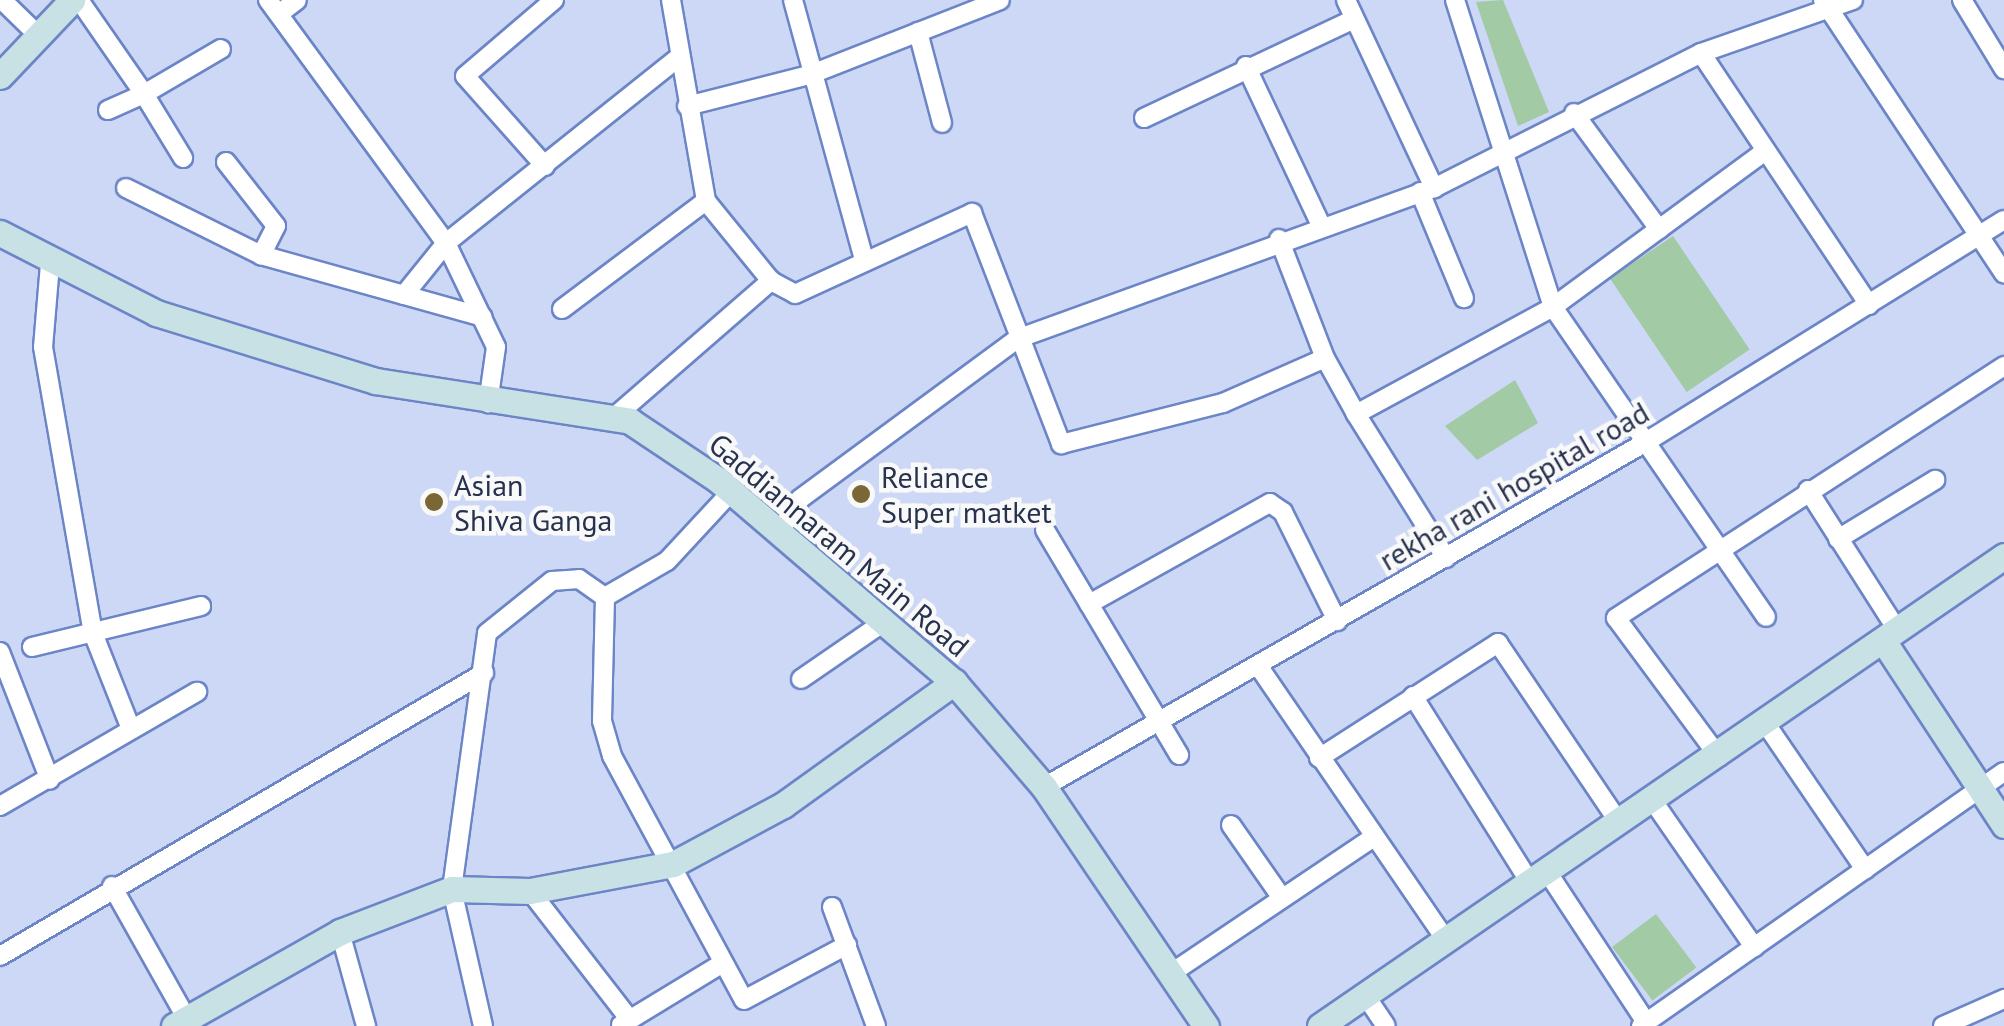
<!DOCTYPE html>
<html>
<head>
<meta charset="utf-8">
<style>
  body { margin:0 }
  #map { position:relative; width:2004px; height:1026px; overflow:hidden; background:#ccd8f5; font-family:"PT Sans",sans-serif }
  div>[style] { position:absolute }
  .green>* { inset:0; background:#a1caa5; transform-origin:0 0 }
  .roads { filter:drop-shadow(2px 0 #6c85c7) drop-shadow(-2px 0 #6c85c7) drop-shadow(0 2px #6c85c7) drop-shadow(0 -2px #6c85c7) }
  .street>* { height:18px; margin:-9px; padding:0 9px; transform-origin:9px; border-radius:9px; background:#fff }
  .secondary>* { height:25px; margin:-12.5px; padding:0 12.5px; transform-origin:12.5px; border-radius:12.5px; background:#c7e1e5 }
  .dots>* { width:28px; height:28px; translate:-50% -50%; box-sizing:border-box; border:5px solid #f9f9f9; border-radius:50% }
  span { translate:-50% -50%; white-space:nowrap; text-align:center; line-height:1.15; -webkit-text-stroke:9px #f9f9f9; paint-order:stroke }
  .poi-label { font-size:30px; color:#27324e }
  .left { translate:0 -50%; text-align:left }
  .street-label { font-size:30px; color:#27324e }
</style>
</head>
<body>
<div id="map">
  <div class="green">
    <div style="clip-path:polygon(1503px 0,1549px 112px,1518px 126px,1476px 2px)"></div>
    <div style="left:1673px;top:236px;width:137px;height:76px;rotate:56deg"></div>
    <div style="clip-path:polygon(1515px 380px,1538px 423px,1477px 460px,1445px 426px)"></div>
    <div style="left:1656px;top:914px;width:67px;height:55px;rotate:53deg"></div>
  </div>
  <div class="roads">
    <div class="street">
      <div style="left:2px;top:0;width:52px;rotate:44.2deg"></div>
      <div style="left:79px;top:0;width:114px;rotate:55.3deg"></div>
      <div style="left:144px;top:94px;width:89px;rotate:-30.3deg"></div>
      <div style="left:268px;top:0;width:301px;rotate:53.8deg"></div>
      <div style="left:446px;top:243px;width:115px;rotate:64.3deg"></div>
      <div style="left:496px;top:347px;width:57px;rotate:98.1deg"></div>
      <div style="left:671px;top:0;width:204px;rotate:80.1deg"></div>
      <div style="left:793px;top:0;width:270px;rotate:74.7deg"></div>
      <div style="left:1346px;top:0;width:208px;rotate:64.9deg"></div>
      <div style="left:1455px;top:0;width:322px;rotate:72.3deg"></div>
      <div style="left:1553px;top:307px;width:376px;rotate:55.5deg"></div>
      <div style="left:1823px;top:0;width:328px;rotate:56.5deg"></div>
      <div style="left:1962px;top:0;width:81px;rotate:58.7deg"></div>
      <div style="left:280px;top:13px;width:21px;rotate:-37deg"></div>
      <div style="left:918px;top:32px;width:94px;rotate:75.2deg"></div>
      <div style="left:1701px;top:53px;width:303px;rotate:56.3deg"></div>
      <div style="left:1246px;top:66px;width:174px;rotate:64.8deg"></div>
      <div style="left:687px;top:106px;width:126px;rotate:-14.3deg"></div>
      <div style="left:809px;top:75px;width:205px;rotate:-21.4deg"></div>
      <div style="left:108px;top:110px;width:39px;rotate:-24deg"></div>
      <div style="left:144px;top:94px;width:75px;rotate:58.6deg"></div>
      <div style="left:1574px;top:113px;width:144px;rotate:53.8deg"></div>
      <div style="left:1144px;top:118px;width:232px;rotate:-25.2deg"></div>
      <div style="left:226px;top:162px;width:81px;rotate:52deg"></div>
      <div style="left:276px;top:226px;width:33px;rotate:117deg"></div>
      <div style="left:545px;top:166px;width:120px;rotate:-131.6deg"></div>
      <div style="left:465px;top:76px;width:117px;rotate:-40.5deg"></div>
      <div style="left:126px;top:188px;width:151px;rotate:26.4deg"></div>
      <div style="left:261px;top:255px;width:230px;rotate:15.6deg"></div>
      <div style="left:1420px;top:192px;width:115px;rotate:67.5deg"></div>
      <div style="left:1279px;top:239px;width:128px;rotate:68.9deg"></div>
      <div style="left:50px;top:264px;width:83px;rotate:94.8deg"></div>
      <div style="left:43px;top:347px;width:290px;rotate:80.1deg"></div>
      <div style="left:93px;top:633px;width:103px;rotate:68.4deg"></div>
      <div style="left:404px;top:295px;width:67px;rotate:-51.1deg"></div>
      <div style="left:446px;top:243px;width:297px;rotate:-38.6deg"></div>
      <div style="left:562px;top:309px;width:180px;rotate:-36.9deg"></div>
      <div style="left:706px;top:201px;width:103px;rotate:50.9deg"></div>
      <div style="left:771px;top:281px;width:27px;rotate:28deg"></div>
      <div style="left:795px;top:294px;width:195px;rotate:-24.6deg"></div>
      <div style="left:972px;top:213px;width:248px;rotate:68.9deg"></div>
      <div style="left:1061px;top:444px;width:167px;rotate:-14.2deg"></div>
      <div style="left:1223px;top:403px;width:111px;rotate:-23.8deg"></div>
      <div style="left:1325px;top:358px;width:64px;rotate:61deg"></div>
      <div style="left:612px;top:419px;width:211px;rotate:-41deg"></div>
      <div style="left:1808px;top:490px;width:169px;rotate:57.5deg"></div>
      <div style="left:731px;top:492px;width:94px;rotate:132.8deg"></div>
      <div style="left:667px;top:561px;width:72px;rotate:149.9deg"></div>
      <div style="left:605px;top:597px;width:124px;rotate:91.4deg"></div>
      <div style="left:602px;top:721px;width:36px;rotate:74deg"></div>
      <div style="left:612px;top:756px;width:277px;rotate:61.6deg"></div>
      <div style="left:744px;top:1000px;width:117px;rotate:-28.1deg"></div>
      <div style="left:1045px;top:530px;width:262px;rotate:59.2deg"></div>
      <div style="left:779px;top:533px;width:40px;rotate:-58deg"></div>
      <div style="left:800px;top:499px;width:270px;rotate:-36.4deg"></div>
      <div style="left:1017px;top:339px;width:443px;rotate:-19.9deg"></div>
      <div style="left:1434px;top:188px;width:299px;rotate:-26.8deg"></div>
      <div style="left:1701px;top:53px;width:161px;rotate:-19.2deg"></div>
      <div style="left:1838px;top:539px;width:114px;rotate:-31.3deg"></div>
      <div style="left:1446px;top:558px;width:170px;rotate:-122deg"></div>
      <div style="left:1356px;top:414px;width:224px;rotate:-28.5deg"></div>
      <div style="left:1553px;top:307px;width:262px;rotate:-36.3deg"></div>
      <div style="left:1089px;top:604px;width:207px;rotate:-29.2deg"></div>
      <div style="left:1270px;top:503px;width:16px;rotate:35deg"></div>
      <div style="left:1283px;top:512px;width:122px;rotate:63.6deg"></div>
      <div style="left:32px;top:647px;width:174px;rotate:-13.6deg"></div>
      <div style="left:0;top:652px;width:137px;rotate:68.7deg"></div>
      <div style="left:1259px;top:667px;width:330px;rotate:55.6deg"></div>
      <div style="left:801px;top:679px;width:101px;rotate:-34.5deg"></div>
      <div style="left:1413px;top:696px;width:222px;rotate:57.9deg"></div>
      <div style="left:1766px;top:724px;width:176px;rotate:55.7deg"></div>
      <div style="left:1719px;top:757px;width:173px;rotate:-126.5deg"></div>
      <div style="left:1616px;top:618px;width:463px;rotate:-33deg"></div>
      <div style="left:1319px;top:758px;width:213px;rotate:-32.7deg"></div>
      <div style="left:1498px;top:643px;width:218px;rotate:56deg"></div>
      <div style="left:1044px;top:787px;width:688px;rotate:-29.81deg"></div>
      <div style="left:1641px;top:445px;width:427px;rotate:-31.8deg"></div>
      <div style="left:1653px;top:801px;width:178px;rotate:55.3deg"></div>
      <div style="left:0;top:806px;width:228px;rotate:-30.1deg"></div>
      <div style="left:1231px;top:825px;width:89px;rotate:55.1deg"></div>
      <div style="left:1548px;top:873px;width:178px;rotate:56.7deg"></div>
      <div style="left:112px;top:886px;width:161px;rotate:60.6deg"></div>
      <div style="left:530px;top:891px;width:163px;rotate:52.2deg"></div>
      <div style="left:832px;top:907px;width:127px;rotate:69.7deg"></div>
      <div style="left:340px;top:932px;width:98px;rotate:74.5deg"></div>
      <div style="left:0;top:956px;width:561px;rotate:-30.32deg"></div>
      <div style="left:1173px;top:972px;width:242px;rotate:-33.9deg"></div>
      <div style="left:1365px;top:995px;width:37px;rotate:56deg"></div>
      <div style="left:621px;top:1025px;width:119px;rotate:-31.3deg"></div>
      <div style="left:483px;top:1026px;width:140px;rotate:-102.8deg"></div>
      <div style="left:452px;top:889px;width:258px;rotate:-82.2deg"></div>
      <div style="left:487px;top:633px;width:83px;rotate:-38.7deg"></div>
      <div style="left:552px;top:581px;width:27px;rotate:-4deg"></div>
      <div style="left:579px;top:579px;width:32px;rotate:35deg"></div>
      <div style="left:1641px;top:1026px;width:443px;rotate:-35deg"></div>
      <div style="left:1943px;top:1026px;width:67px;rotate:-23.9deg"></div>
    </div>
    <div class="secondary">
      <div style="left:0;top:76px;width:105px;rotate:-46.5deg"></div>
      <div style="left:0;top:233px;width:175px;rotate:27.1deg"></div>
      <div style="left:156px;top:313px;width:230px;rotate:17.2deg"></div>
      <div style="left:376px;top:381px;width:257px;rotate:8.9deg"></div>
      <div style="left:630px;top:421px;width:106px;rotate:33.8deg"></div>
      <div style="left:718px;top:480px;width:311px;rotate:40.6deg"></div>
      <div style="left:954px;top:682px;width:138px;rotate:49.4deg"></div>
      <div style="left:1044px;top:787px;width:289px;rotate:55.9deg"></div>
      <div style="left:1884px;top:642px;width:219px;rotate:56.7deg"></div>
      <div style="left:174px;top:1026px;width:191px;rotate:-29.5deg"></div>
      <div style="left:340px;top:932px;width:120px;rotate:-21deg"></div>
      <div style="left:452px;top:889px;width:78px;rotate:1.5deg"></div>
      <div style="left:530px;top:891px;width:146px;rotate:-10.7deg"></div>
      <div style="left:673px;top:864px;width:125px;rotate:-28.2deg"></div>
      <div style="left:783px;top:805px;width:211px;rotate:-35.7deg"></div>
      <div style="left:1320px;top:1026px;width:830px;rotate:-34.49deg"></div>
    </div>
  </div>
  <div class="dots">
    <div style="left:861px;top:494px;background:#7a6735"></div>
    <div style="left:434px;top:502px;background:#7a6735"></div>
  </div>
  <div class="poi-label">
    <span class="left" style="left:881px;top:494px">Reliance<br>Super matket</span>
    <span class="left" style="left:454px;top:502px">Asian<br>Shiva Ganga</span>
  </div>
  <div class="street-label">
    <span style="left:1514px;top:486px;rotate:-30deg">rekha rani hospital road</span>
    <span style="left:839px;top:545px;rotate:40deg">Gaddiannaram Main Road</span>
  </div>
</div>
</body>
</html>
